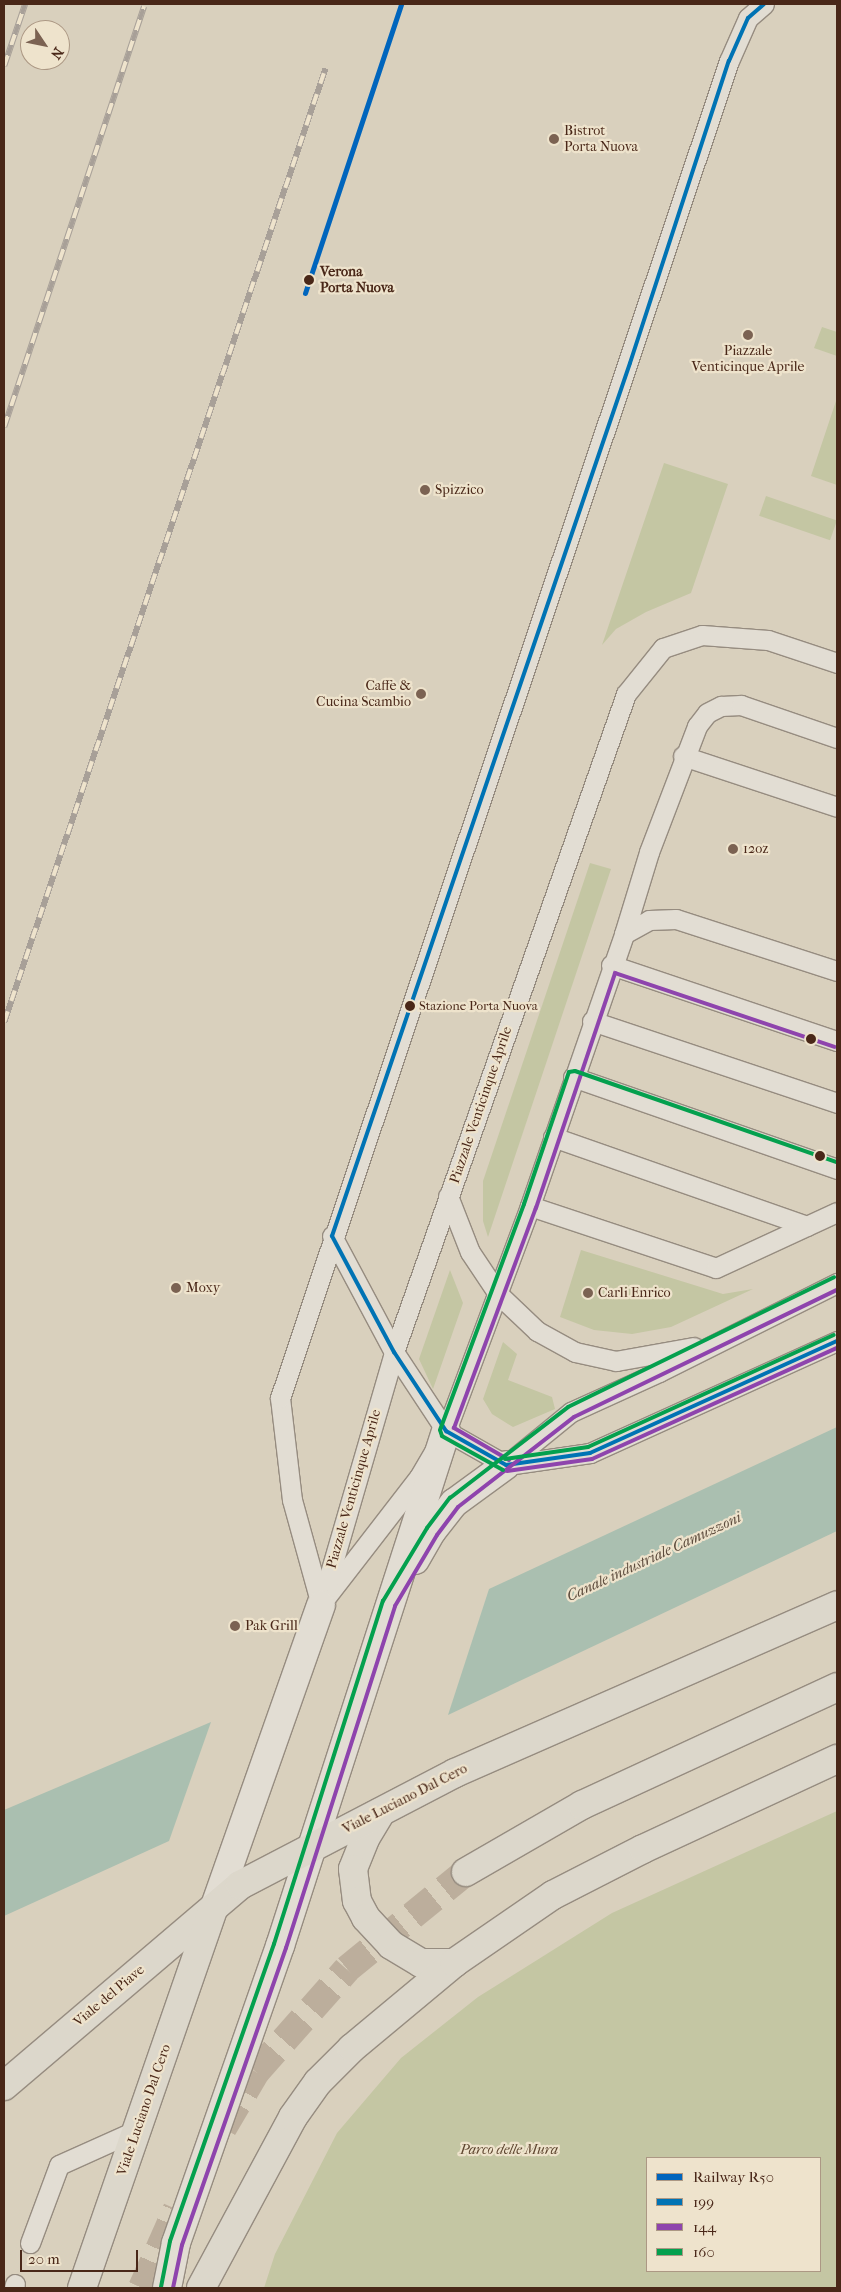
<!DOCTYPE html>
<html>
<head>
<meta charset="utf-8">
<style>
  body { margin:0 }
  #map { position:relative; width:841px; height:2292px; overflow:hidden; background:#d9d0bd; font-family:"IM FELL French Canon",serif }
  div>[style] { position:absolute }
  .green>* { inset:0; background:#c4c6a3; transform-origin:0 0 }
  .water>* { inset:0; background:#aabfb0 }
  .primary-tunnel>* { height:28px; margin-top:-14px; transform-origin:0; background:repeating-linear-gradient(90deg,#bcae9c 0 28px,transparent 0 42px) }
  .roads { filter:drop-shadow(1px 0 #968c80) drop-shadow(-1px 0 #968c80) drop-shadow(0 1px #968c80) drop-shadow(0 -1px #968c80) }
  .service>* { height:19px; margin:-9.5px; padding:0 9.5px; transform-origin:9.5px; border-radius:9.5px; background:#e2ddd3 }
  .minor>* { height:28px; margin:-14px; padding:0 14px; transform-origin:14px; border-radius:14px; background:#e2ddd3 }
  .primary>* { height:28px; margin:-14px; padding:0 14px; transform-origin:14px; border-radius:14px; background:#dcd7cb }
  .rail>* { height:5.5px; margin-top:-2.75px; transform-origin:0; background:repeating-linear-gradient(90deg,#eee3cc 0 11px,#a8a098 0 22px); box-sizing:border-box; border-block:1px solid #a8a098 }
  .bus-1>* { height:4px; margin:-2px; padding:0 2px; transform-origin:2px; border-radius:2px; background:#0073b4 }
  .bus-2>* { height:4px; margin:-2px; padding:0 2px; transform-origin:2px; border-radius:2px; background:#8e44ad }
  .bus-3>* { height:4px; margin:-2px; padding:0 2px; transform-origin:2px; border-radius:2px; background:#04a04e }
  .rail-1>* { height:5px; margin:-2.5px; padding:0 2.5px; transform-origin:2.5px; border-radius:2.5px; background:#0065bd }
  .dots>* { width:14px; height:14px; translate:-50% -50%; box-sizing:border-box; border:2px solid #eee3cc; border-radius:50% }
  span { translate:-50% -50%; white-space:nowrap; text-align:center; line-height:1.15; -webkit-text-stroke:4.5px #eee3cc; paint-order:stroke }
  .bus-label { font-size:13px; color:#492718 }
  .left { translate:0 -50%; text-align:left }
  .poi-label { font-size:14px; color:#492718 }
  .right { translate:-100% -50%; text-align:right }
  .stop-label { font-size:14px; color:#492718; font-weight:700 }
  .street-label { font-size:14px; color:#492718 }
  .park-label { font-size:14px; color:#5e452f; font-style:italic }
  .water-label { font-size:15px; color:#5c4b3c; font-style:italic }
  .frame { position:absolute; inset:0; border:5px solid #492718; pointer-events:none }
  .legend { position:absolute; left:646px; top:2157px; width:175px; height:115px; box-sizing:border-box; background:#eee3cc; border:1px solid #ac9884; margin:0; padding:6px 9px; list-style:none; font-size:15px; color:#492718 }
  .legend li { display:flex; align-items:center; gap:10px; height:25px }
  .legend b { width:25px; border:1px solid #ac9884 }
  .north { position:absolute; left:20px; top:20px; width:50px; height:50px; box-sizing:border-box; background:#eee3cc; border:1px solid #ac9884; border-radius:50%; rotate:124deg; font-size:14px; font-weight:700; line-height:20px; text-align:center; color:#492718 }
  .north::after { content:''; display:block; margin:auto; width:18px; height:22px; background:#7b6252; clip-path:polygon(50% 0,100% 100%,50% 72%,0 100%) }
  .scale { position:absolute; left:20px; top:2250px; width:118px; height:22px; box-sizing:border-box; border:2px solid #492718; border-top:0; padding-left:6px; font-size:15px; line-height:18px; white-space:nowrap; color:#492718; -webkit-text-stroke:4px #eee3cc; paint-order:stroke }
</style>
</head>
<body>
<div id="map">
  <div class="green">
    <div style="clip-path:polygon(822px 327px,837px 332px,837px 356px,814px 348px)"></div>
    <div style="clip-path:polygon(837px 398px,837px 485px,811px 476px)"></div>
    <div style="clip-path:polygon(664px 463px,728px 484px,691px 593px,646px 612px,616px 629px,602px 645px)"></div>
    <div style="left:766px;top:496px;width:75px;height:21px;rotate:19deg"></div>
    <div style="clip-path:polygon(590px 863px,611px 869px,488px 1237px,483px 1221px,483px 1181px)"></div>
    <div style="clip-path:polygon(581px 1250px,723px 1294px,753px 1289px,671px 1327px,632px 1334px,594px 1330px,560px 1317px)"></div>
    <div style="clip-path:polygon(450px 1270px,463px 1303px,433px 1389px,419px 1359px)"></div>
    <div style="clip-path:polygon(503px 1342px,517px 1354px,508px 1380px,552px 1397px,555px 1409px,513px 1427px,492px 1414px,483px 1399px)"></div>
    <div style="clip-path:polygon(evenodd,837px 1811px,837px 2288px,264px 2288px,275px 2254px,337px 2133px,401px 2058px,478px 1997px,612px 1913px,837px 1811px,647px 2158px,820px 2158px,820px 2271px,647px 2271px,647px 2158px)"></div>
  </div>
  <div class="water">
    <div style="clip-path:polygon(837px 1427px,837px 1531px,448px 1715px,489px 1589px)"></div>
    <div style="clip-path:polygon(211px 1722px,169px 1841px,4px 1916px,4px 1810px)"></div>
  </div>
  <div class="primary-tunnel">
    <div style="left:223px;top:2128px;width:65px;rotate:-59.5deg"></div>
    <div style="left:256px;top:2072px;width:137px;rotate:-48.5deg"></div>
    <div style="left:347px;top:1969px;width:154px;rotate:-39.2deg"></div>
    <div style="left:142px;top:2288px;width:86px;rotate:-66.1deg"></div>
  </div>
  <div class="roads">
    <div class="service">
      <div style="left:683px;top:756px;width:162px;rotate:18.3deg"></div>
      <div style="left:624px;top:934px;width:29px;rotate:-29deg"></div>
      <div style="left:649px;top:920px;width:27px;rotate:-2deg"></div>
      <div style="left:676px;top:919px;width:169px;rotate:17.9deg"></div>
      <div style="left:611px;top:965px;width:238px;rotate:18.6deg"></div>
      <div style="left:592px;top:1021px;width:258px;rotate:18.5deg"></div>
      <div style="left:573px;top:1077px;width:280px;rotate:19.2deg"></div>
      <div style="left:553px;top:1137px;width:269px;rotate:19.3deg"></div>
      <div style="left:448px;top:1196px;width:60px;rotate:68.6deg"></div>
      <div style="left:470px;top:1252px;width:50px;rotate:56.3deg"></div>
      <div style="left:498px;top:1294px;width:54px;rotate:43.5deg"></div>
      <div style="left:537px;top:1331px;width:43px;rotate:28.9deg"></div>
      <div style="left:575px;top:1352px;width:42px;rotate:12.4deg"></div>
      <div style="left:616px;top:1361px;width:79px;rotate:-10.2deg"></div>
      <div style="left:530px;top:1206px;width:196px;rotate:18.4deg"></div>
      <div style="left:716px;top:1268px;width:133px;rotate:-24.8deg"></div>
      <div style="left:332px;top:1236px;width:132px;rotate:61.9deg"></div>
      <div style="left:394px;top:1352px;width:95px;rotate:56.6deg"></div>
      <div style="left:446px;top:1431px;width:69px;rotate:29.5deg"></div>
      <div style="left:506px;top:1465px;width:84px;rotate:-39.2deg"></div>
      <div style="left:571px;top:1412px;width:97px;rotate:-24.4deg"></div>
      <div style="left:659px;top:1372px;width:199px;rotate:-26.6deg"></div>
      <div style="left:507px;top:1465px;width:84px;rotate:-8.2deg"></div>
      <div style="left:590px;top:1453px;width:271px;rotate:-24.4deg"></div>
      <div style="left:327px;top:1596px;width:150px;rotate:-52.3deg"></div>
      <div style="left:419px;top:1477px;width:53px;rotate:-59.6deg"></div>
      <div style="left:446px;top:1431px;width:240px;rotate:-69.5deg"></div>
      <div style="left:530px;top:1206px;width:288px;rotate:-70.9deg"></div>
      <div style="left:624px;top:934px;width:86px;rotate:-73deg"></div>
      <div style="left:649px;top:852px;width:135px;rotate:-69.1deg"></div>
      <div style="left:697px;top:726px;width:16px;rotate:-52deg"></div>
      <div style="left:707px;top:713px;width:16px;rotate:-27deg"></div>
      <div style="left:721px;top:706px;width:20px;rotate:-3deg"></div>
      <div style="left:741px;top:705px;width:102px;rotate:19deg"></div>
      <div style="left:321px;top:1604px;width:262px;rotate:-73.8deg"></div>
      <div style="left:394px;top:1352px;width:698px;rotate:-70.58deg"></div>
      <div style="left:626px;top:694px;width:59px;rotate:-51.2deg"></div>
      <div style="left:663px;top:648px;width:41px;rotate:-18.4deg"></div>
      <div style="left:702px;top:635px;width:66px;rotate:4.3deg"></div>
      <div style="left:768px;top:640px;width:73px;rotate:18.4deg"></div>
      <div style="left:321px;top:1605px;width:109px;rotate:-105.4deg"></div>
      <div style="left:292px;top:1500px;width:103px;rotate:-96.7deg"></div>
      <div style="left:280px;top:1398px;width:1410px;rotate:-71.44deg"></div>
      <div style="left:729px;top:61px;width:47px;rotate:-66.2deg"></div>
      <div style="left:748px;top:18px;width:21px;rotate:-41deg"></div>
      <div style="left:30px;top:2243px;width:83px;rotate:-69.6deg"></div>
      <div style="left:59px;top:2165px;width:85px;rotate:-24.2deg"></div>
      <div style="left:14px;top:2288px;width:4px;rotate:-76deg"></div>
    </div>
    <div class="minor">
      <div style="left:415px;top:1560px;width:34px;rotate:-60deg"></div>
      <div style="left:432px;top:1531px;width:36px;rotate:-52deg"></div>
      <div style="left:454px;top:1503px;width:64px;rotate:-36.2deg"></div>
      <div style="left:215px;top:1906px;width:319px;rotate:-70.6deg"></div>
      <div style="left:167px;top:2288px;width:46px;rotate:-78.7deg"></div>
      <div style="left:176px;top:2243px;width:315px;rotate:-70.7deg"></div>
      <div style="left:280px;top:1946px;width:541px;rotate:-72.13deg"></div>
    </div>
    <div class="primary">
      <div style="left:381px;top:1812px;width:31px;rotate:121deg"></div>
      <div style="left:365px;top:1839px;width:32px;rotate:112deg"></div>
      <div style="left:353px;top:1869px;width:32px;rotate:83deg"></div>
      <div style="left:357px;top:1901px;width:19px;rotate:62deg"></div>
      <div style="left:366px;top:1918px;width:37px;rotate:47deg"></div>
      <div style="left:391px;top:1945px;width:35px;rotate:31deg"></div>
      <div style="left:421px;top:1963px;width:33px"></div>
      <div style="left:466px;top:1872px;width:134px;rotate:-30deg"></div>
      <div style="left:582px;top:1805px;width:281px;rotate:-24.8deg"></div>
      <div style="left:4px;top:2086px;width:310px;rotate:-40.4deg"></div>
      <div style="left:240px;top:1885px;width:242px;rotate:-27.5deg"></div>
      <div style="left:455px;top:1773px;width:417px;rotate:-23.7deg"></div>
      <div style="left:82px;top:2288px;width:403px;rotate:-70.9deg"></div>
      <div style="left:201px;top:2288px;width:194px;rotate:-61.7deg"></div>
      <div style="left:293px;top:2117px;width:43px;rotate:-54.5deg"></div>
      <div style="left:318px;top:2082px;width:48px;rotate:-45deg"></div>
      <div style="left:352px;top:2048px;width:133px;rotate:-39.8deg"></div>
      <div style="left:454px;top:1963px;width:120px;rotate:-34.5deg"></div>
      <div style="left:553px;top:1895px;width:101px;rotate:-27.1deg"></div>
      <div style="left:643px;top:1849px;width:214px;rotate:-24.9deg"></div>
    </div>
  </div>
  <div class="rail">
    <div style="left:4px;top:66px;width:65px;rotate:-71.3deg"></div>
    <div style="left:4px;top:427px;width:443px;rotate:-71.6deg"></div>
    <div style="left:4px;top:1022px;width:1006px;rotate:-71.38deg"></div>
  </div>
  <div class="bus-1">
    <div style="left:332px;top:1236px;width:922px;rotate:-71.15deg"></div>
    <div style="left:630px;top:363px;width:318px;rotate:-71.9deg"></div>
    <div style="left:729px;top:61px;width:47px;rotate:-66.2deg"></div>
    <div style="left:748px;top:18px;width:21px;rotate:-41deg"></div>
    <div style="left:332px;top:1236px;width:132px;rotate:61.9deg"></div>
    <div style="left:394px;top:1352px;width:95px;rotate:56.6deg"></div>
    <div style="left:446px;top:1431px;width:69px;rotate:29.5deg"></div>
    <div style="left:506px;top:1465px;width:85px;rotate:-8.1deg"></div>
    <div style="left:590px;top:1453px;width:271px;rotate:-24.4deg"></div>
  </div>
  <div class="bus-2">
    <div style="left:509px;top:1460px;width:64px;rotate:-149.8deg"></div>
    <div style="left:454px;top:1428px;width:235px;rotate:-69.6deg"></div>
    <div style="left:536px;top:1208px;width:248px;rotate:-71.4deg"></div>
    <div style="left:615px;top:973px;width:232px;rotate:18.6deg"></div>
    <div style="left:507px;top:1471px;width:86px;rotate:-8deg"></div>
    <div style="left:592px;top:1459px;width:269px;rotate:-24.4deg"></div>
    <div style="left:173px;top:2288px;width:44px;rotate:-78.2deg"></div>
    <div style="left:182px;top:2245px;width:315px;rotate:-70.7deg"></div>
    <div style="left:286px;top:1948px;width:359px;rotate:-72.3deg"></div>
    <div style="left:395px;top:1606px;width:82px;rotate:-59.4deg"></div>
    <div style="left:437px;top:1535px;width:35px;rotate:-53deg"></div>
    <div style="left:458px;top:1507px;width:147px;rotate:-37.8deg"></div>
    <div style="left:574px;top:1417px;width:292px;rotate:-25.8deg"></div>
  </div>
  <div class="bus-3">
    <div style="left:505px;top:1459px;width:84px;rotate:-8.2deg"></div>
    <div style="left:588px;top:1447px;width:270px;rotate:-24.5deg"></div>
    <div style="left:503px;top:1470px;width:70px;rotate:-150.9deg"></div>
    <div style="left:442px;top:1436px;width:6px;rotate:-108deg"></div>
    <div style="left:440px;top:1430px;width:241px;rotate:-69.6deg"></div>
    <div style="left:524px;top:1204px;width:139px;rotate:-71.2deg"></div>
    <div style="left:569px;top:1072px;width:6px;rotate:-9deg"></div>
    <div style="left:575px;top:1071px;width:277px;rotate:19.2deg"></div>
    <div style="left:161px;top:2287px;width:47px;rotate:-78.9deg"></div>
    <div style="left:170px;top:2241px;width:315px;rotate:-70.7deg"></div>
    <div style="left:274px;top:1944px;width:360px;rotate:-72.4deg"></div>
    <div style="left:383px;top:1601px;width:85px;rotate:-58.9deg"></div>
    <div style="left:427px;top:1528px;width:38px;rotate:-53deg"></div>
    <div style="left:450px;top:1498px;width:149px;rotate:-37.6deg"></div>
    <div style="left:568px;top:1407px;width:296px;rotate:-26deg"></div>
  </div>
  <div class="rail-1">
    <div style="left:305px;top:293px;width:305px;rotate:-71.6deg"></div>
  </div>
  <div class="dots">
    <div style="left:554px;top:139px;background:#7b6252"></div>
    <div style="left:309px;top:280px;background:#492718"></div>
    <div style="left:748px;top:335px;background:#7b6252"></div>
    <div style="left:425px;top:490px;background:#7b6252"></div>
    <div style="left:421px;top:694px;background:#7b6252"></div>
    <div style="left:733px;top:849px;background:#7b6252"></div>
    <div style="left:410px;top:1006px;background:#492718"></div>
    <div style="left:811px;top:1039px;background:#492718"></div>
    <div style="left:820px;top:1156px;background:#492718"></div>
    <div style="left:176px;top:1288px;background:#7b6252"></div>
    <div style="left:588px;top:1293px;background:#7b6252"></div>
    <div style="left:235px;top:1626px;background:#7b6252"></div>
  </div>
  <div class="bus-label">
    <span class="left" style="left:419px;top:1006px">Stazione Porta Nuova</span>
  </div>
  <div class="poi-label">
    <span class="left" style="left:564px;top:139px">Bistrot<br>Porta Nuova</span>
    <span style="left:748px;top:359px">Piazzale<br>Venticinque Aprile</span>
    <span class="left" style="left:435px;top:490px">Spizzico</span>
    <span class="right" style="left:411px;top:694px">Caffe &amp;<br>Cucina Scambio</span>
    <span class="left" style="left:743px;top:849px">12oz</span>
    <span class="left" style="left:186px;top:1288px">Moxy</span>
    <span class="left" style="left:598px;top:1293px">Carli Enrico</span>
    <span class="left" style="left:245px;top:1626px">Pak Grill</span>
  </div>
  <div class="stop-label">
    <span class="left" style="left:320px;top:280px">Verona<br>Porta Nuova</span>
  </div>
  <div class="street-label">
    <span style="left:481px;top:1105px;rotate:-71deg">Piazzale Venticinque Aprile</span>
    <span style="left:354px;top:1489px;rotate:-74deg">Piazzale Venticinque Aprile</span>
    <span style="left:405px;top:1799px;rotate:-27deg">Viale Luciano Dal Cero</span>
    <span style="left:109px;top:1996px;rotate:-40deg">Viale del Piave</span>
    <span style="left:144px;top:2110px;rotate:-71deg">Viale Luciano Dal Cero</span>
  </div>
  <div class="park-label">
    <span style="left:509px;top:2150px">Parco delle Mura</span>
  </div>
  <div class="water-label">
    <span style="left:654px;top:1557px;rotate:-25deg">Canale industriale Camuzzoni</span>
  </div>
  <div class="frame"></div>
  <ul class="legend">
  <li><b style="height:6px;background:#0065bd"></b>Railway R50</li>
  <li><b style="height:6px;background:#0073b4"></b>199</li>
  <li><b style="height:6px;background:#8e44ad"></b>144</li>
  <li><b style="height:6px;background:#04a04e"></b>160</li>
  </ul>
  <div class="north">N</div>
  <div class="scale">20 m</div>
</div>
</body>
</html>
